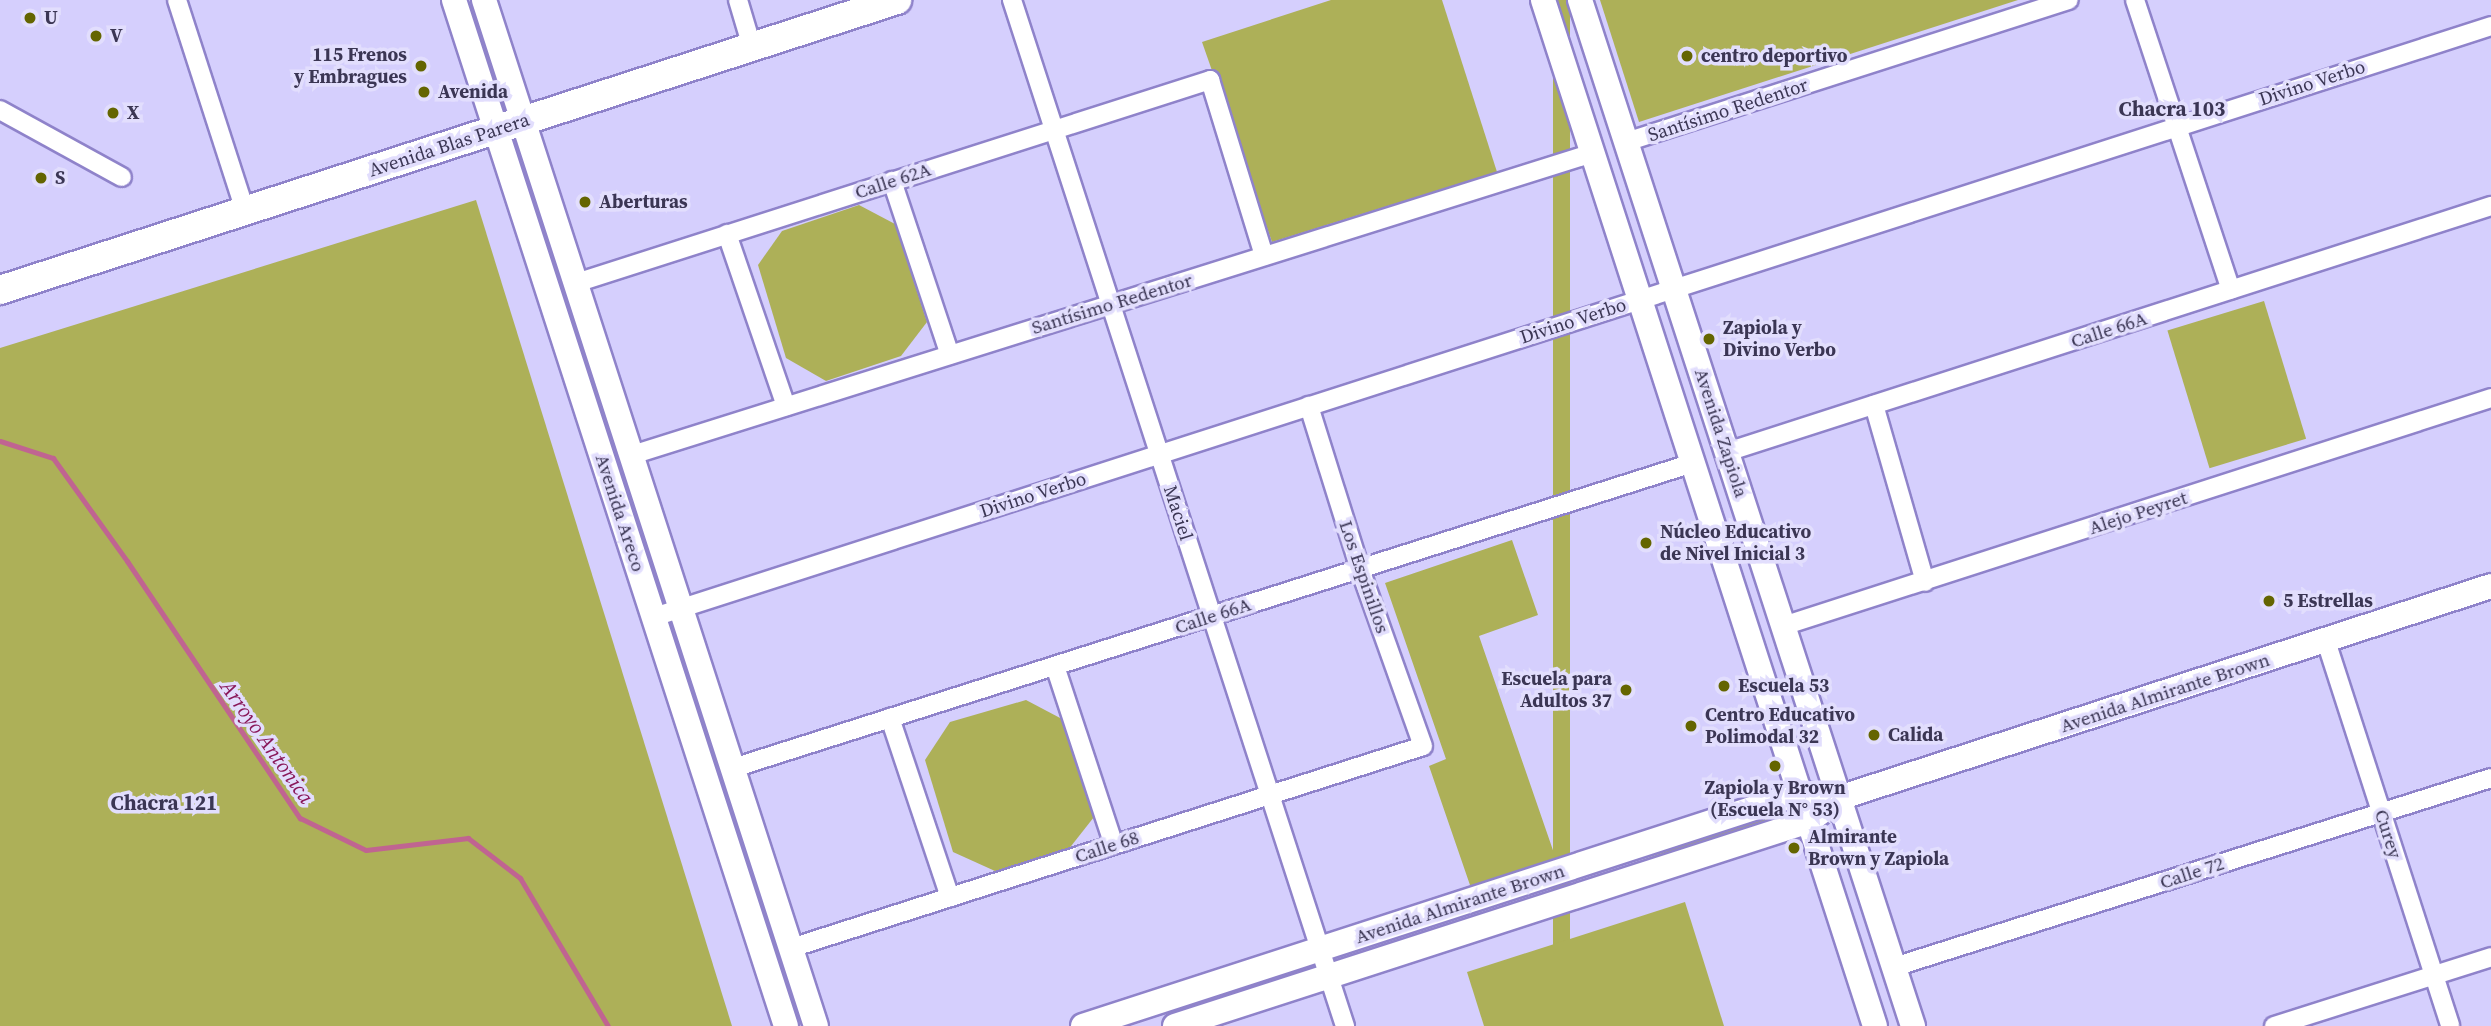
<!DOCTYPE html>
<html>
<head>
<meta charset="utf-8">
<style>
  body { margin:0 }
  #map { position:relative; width:2491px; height:1026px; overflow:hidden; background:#d5cffd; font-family:"Source Serif 4",serif }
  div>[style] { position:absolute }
  .green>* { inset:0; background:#adb058; transform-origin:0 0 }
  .stream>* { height:5px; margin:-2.5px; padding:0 2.5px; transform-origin:2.5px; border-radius:2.5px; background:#c06491 }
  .roads { filter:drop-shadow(2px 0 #8f83ca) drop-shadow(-2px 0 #8f83ca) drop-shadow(0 2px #8f83ca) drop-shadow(0 -2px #8f83ca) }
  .minor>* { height:18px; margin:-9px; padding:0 9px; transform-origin:9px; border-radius:9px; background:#fff }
  .secondary>* { height:24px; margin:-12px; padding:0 12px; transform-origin:12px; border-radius:12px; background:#fff }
  .primary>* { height:28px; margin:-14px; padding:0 14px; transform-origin:14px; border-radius:14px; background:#fff }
  .dots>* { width:19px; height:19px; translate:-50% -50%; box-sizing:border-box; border:4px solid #e2defd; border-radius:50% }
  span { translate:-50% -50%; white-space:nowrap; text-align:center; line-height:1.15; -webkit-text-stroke:7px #e2defd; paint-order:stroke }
  .poi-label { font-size:19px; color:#3b3654; font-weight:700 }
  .left { translate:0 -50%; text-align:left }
  .right { translate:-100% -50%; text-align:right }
  .street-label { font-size:19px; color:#3b3654 }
  .neighbourhood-label { font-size:21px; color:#3b3654; font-weight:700 }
  .water-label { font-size:21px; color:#89185a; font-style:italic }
</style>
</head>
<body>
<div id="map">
  <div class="green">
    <div style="clip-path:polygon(1331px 0,1442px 0,1497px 172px,1272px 242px,1202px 42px)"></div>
    <div style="left:1553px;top:0;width:17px;height:1077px"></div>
    <div style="clip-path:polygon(1600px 0,2018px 0,1639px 122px)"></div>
    <div style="clip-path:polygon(476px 200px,732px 1026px,0 1026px,0 348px)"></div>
    <div style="clip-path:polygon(859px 205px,895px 224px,927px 322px,901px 356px,826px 381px,786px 358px,758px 265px,782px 231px)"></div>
    <div style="left:2264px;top:301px;width:144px;height:101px;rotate:73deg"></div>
    <div style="clip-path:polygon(1512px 540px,1538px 615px,1479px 636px,1556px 859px,1471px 888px,1429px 766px,1446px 759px,1385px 583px)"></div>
    <div style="clip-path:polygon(1026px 700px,1062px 719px,1094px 817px,1068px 850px,995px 871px,953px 852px,925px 760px,950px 722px)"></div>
    <div style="left:1788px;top:807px;width:12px;height:708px;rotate:70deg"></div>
    <div style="clip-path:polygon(1685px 902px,1724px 1026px,1484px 1026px,1467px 972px)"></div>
  </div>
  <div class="stream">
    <div style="left:0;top:441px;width:56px;rotate:17.8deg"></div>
    <div style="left:53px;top:458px;width:127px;rotate:54.3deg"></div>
    <div style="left:127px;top:561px;width:310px;rotate:56.1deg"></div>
    <div style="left:300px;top:818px;width:73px;rotate:25.9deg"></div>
    <div style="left:366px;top:850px;width:103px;rotate:-6.7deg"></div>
    <div style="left:468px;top:838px;width:66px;rotate:37.6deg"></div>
    <div style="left:520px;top:878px;width:172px;rotate:59.3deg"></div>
  </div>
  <div class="roads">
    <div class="minor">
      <div style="left:177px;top:0;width:222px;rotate:72.1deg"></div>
      <div style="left:738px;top:0;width:49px;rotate:73.4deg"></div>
      <div style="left:1012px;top:0;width:1079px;rotate:72.02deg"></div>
      <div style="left:2135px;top:0;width:305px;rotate:71.7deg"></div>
      <div style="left:0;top:110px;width:139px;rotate:28.8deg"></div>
      <div style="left:1626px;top:142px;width:465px;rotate:-17.8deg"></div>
      <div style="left:892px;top:181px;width:183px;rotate:71.6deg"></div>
      <div style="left:727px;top:234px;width:182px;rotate:71.1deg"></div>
      <div style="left:576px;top:283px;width:666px;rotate:-17.75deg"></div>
      <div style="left:1210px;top:80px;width:184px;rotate:72.9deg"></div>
      <div style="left:1874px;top:405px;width:184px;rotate:73.9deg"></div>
      <div style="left:1727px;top:452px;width:803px;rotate:-17.85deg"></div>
      <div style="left:632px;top:455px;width:1007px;rotate:-17.45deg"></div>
      <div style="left:654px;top:617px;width:1930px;rotate:-17.83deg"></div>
      <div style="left:1783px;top:626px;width:744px;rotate:-17.85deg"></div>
      <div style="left:2326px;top:641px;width:404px;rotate:72.1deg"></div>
      <div style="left:1055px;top:666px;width:188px;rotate:71.8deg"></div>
      <div style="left:890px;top:718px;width:189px;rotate:71.5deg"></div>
      <div style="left:733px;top:768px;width:1007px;rotate:-17.63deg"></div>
      <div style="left:791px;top:948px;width:663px;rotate:-17.72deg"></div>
      <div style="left:1423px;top:746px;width:188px;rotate:-109.6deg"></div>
      <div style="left:1360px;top:569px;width:171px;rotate:-107.4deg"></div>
      <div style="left:1894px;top:967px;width:626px;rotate:-17.57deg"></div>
      <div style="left:2274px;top:1026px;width:228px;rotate:-17.6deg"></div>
    </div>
    <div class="secondary">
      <div style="left:454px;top:0;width:1078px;rotate:72.07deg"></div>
      <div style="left:484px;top:0;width:1078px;rotate:72.07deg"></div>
      <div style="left:1543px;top:0;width:1078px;rotate:72.07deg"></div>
      <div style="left:1580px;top:0;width:1079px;rotate:72.02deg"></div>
      <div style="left:1083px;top:1026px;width:741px;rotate:-17.99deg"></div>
      <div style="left:1788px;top:797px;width:12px;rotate:-14deg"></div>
      <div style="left:1800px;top:794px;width:16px;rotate:4deg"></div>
      <div style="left:1175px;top:1026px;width:666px;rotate:-17.92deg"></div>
      <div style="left:1809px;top:821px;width:38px;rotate:-37deg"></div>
      <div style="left:1839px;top:798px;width:686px;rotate:-18.01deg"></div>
    </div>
    <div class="primary">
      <div style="left:0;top:290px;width:943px;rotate:-17.92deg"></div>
    </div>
  </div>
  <div class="dots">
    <div style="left:30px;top:18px;background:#646500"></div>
    <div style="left:96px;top:36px;background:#646500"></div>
    <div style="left:1687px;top:56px;background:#646500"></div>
    <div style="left:421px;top:66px;background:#646500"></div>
    <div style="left:424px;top:92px;background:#646500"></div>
    <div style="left:113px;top:113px;background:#646500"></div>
    <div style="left:41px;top:178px;background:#646500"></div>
    <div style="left:585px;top:202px;background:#646500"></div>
    <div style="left:1709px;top:339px;background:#646500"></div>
    <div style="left:1646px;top:543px;background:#646500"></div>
    <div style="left:2269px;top:601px;background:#646500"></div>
    <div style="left:1724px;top:686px;background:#646500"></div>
    <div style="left:1626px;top:690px;background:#646500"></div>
    <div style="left:1691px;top:726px;background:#646500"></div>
    <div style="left:1874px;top:735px;background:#646500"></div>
    <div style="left:1775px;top:766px;background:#646500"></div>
    <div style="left:1794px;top:848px;background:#646500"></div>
  </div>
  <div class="poi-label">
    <span class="left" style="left:44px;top:18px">U</span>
    <span class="left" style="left:110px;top:36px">V</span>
    <span class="right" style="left:407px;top:66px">115 Frenos<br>y Embragues</span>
    <span class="left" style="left:1701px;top:56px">centro deportivo</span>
    <span class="left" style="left:438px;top:92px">Avenida</span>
    <span class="left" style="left:127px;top:113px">X</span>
    <span class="left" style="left:55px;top:178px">S</span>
    <span class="left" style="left:599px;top:202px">Aberturas</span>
    <span class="left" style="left:1723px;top:339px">Zapiola y<br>Divino Verbo</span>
    <span class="left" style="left:1660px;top:543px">Núcleo Educativo<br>de Nivel Inicial 3</span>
    <span class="left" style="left:2283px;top:601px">5 Estrellas</span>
    <span class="right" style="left:1612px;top:690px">Escuela para<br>Adultos 37</span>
    <span class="left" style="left:1738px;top:686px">Escuela 53</span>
    <span class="left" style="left:1705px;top:726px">Centro Educativo<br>Polimodal 32</span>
    <span class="left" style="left:1888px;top:735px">Calida</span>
    <span style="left:1775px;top:799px">Zapiola y Brown<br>(Escuela N° 53)</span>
    <span class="left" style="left:1808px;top:848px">Almirante<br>Brown y Zapiola</span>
  </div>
  <div class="street-label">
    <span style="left:2312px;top:83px;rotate:-18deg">Divino Verbo</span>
    <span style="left:1728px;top:110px;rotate:-18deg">Santísimo Redentor</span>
    <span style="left:449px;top:145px;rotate:-18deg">Avenida Blas Parera</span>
    <span style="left:893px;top:181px;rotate:-18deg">Calle 62A</span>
    <span style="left:1112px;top:304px;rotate:-17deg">Santísimo Redentor</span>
    <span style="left:1573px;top:321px;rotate:-18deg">Divino Verbo</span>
    <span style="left:2109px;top:330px;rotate:-18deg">Calle 66A</span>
    <span style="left:1721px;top:433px;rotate:72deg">Avenida Zapiola</span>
    <span style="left:1033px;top:495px;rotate:-18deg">Divino Verbo</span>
    <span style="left:620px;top:513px;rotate:72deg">Avenida Areco</span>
    <span style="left:1178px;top:513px;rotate:72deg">Maciel</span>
    <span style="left:2138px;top:513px;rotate:-18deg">Alejo Peyret</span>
    <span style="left:1364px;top:577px;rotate:71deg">Los Espinillos</span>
    <span style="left:1213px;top:616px;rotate:-18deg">Calle 66A</span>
    <span style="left:2165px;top:693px;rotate:-18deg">Avenida Almirante Brown</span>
    <span style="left:2388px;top:834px;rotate:72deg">Curey</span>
    <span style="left:1107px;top:847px;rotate:-18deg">Calle 68</span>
    <span style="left:2192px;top:873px;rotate:-18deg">Calle 72</span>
    <span style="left:1460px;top:904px;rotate:-18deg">Avenida Almirante Brown</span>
  </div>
  <div class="neighbourhood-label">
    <span style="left:2172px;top:109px">Chacra 103</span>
    <span style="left:164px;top:803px">Chacra 121</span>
  </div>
  <div class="water-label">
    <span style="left:267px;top:742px;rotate:55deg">Arroyo Antonica</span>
  </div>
</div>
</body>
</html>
